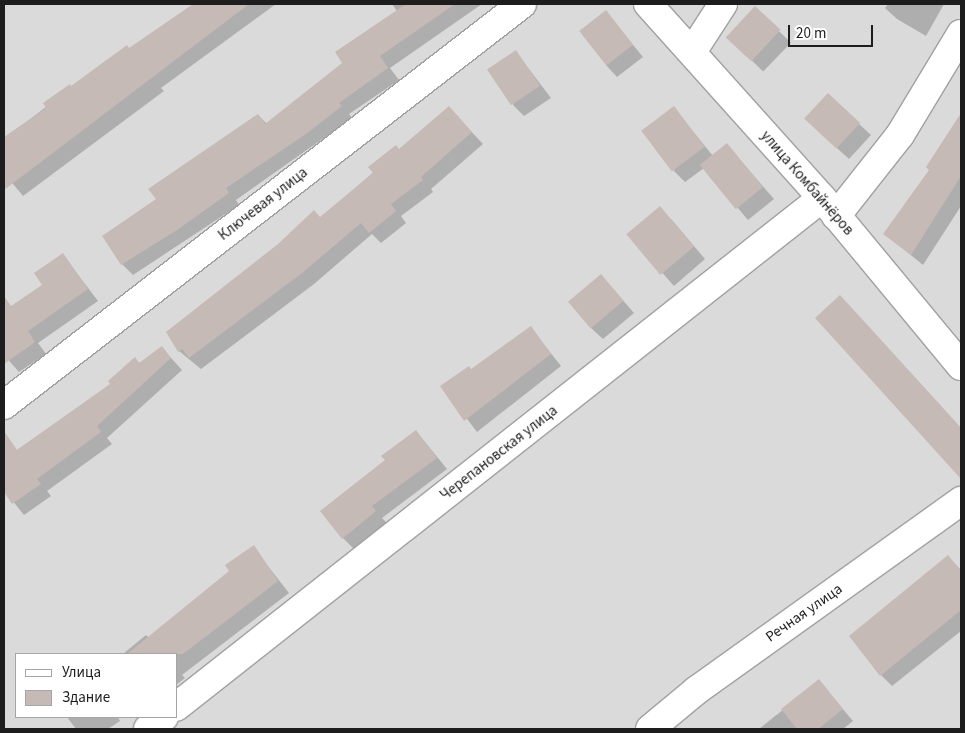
<!DOCTYPE html>
<html>
<head>
<meta charset="utf-8">
<style>
  body { margin:0 }
  #map { position:relative; width:965px; height:733px; overflow:hidden; background:#eee8e3; font-family:"Source Sans 3",sans-serif }
  div>[style] { position:absolute }
  .residential>* { inset:0; background:#dbdada }
  .shadow>* { inset:0; background:#0003; transform-origin:0 0 }
  .building>* { inset:0; background:#c6bab6; transform-origin:0 0 }
  .roads { filter:drop-shadow(1px 0 #a1a1a1) drop-shadow(-1px 0 #a1a1a1) drop-shadow(0 1px #a1a1a1) drop-shadow(0 -1px #a1a1a1) }
  .street>* { height:28px; margin:-14px; padding:0 14px; transform-origin:14px; border-radius:14px; background:#fff }
  span { translate:-50% -50%; white-space:nowrap; text-align:center; line-height:1.15; -webkit-text-stroke:4px #fff; paint-order:stroke }
  .street-label { font-size:15px; color:#1d1d1d }
  .frame { position:absolute; inset:0; border:5px solid #1d1d1d; pointer-events:none }
  .legend { position:absolute; left:15px; top:653px; width:162px; height:65px; box-sizing:border-box; background:#fff; border:1px solid #a5a5a5; margin:0; padding:6px 9px; list-style:none; font-size:15px; color:#1d1d1d }
  .legend li { display:flex; align-items:center; gap:10px; height:25px }
  .legend b { width:25px; border:1px solid #a5a5a5 }
  .scale { position:absolute; left:788px; top:25px; width:85px; height:22px; box-sizing:border-box; border:2px solid #1d1d1d; border-top:0; padding-left:6px; font-size:15px; line-height:18px; white-space:nowrap; color:#1d1d1d; -webkit-text-stroke:4px #fff; paint-order:stroke }
</style>
</head>
<body>
<div id="map">
  <div class="residential">
    <div style="clip-path:polygon(evenodd,4px 4px,961px 4px,961px 729px,4px 729px,4px 4px,16px 654px,176px 654px,176px 717px,16px 717px,16px 654px)"></div>
  </div>
  <div class="shadow">
    <div style="clip-path:polygon(196px 4px,276px 4px,161px 88px,164px 91px,23px 196px,4px 173px,4px 139px,72px 87px)"></div>
    <div style="clip-path:polygon(392px 4px,482px 4px,390px 68px,399px 80px,349px 114px,352px 118px,236px 200px,239px 205px,133px 275px,122px 264px,158px 200px,258px 115px,267px 124px,344px 63px,397px 11px)"></div>
    <div style="clip-path:polygon(888px 4px,944px 4px,926px 36px,897px 19px,885px 8px)"></div>
    <div style="left:755px;top:8px;width:50px;height:40px;rotate:44deg"></div>
    <div style="clip-path:polygon(606px 12px,643px 57px,617px 77px,606px 65px)"></div>
    <div style="clip-path:polygon(516px 52px,551px 98px,524px 116px,513px 105px)"></div>
    <div style="clip-path:polygon(449px 108px,483px 144px,431px 189px,433px 192px,401px 216px,406px 223px,381px 243px,372px 234px,314px 284px,201px 369px,179px 351px,167px 333px,320px 218px)"></div>
    <div style="clip-path:polygon(674px 108px,713px 156px,727px 145px,774px 199px,748px 220px,704px 168px,685px 182px,674px 171px)"></div>
    <div style="clip-path:polygon(859px 124px,871px 135px,849px 159px,817px 130px)"></div>
    <div style="clip-path:polygon(950px 133px,961px 140px,961px 206px,923px 265px,885px 234px,931px 170px)"></div>
    <div style="clip-path:polygon(671px 219px,705px 259px,674px 286px,628px 234px)"></div>
    <div style="clip-path:polygon(63px 255px,98px 301px,38px 343px,46px 354px,19px 372px,4px 355px,4px 313px,44px 285px)"></div>
    <div style="clip-path:polygon(601px 275px,634px 313px,603px 339px,591px 328px)"></div>
    <div style="clip-path:polygon(857px 314px,961px 428px,961px 477px,961px 476px)"></div>
    <div style="clip-path:polygon(530px 327px,561px 366px,477px 432px,442px 386px,472px 371px)"></div>
    <div style="clip-path:polygon(162px 348px,182px 370px,107px 438px,112px 444px,47px 491px,51px 496px,24px 515px,4px 490px,4px 459px,112px 384px,135px 358px,140px 364px)"></div>
    <div style="clip-path:polygon(416px 431px,447px 469px,382px 518px,387px 523px,354px 549px,343px 538px,386px 460px)"></div>
    <div style="clip-path:polygon(253px 547px,289px 593px,182px 675px,185px 678px,176px 685px,176px 654px,123px 654px,146px 635px,149px 638px,231px 571px)"></div>
    <div style="clip-path:polygon(948px 557px,961px 570px,961px 631px,892px 686px,881px 675px)"></div>
    <div style="clip-path:polygon(819px 681px,853px 721px,843px 729px,759px 729px)"></div>
    <div style="clip-path:polygon(67px 717px,118px 717px,120px 721px,108px 729px,76px 729px)"></div>
  </div>
  <div class="building">
    <div style="clip-path:polygon(193px 4px,249px 4px,4px 190px,4px 137px,46px 108px,43px 103px,70px 84px,71px 86px,127px 45px,129px 48px)"></div>
    <div style="clip-path:polygon(406px 4px,455px 4px,380px 56px,388px 68px,339px 103px,342px 106px,306px 134px,226px 188px,229px 193px,177px 230px,121px 265px,102px 236px,156px 199px,148px 189px,258px 114px,265px 124px,342px 63px,335px 52px)"></div>
    <div style="left:755px;top:6px;width:35px;height:43px;rotate:43deg"></div>
    <div style="left:606px;top:10px;width:44px;height:34px;rotate:52deg"></div>
    <div style="left:516px;top:50px;width:43px;height:35px;rotate:56deg"></div>
    <div style="left:828px;top:93px;width:44px;height:35px;rotate:43deg"></div>
    <div style="clip-path:polygon(449px 106px,472px 132px,421px 177px,423px 180px,391px 204px,396px 211px,369px 233px,361px 223px,302px 273px,189px 358px,182px 349px,178px 352px,166px 332px,278px 244px,314px 210px,320px 217px,373px 173px,368px 167px,396px 145px,399px 149px)"></div>
    <div style="left:674px;top:106px;width:51px;height:41px;rotate:53deg"></div>
    <div style="clip-path:polygon(961px 113px,961px 176px,911px 255px,883px 234px,929px 170px,926px 167px)"></div>
    <div style="left:727px;top:143px;width:57px;height:35px;rotate:51deg"></div>
    <div style="left:660px;top:206px;width:53px;height:44px;rotate:50deg"></div>
    <div style="clip-path:polygon(63px 253px,88px 289px,28px 331px,35px 342px,4px 364px,4px 296px,11px 306px,42px 285px,34px 273px)"></div>
    <div style="left:601px;top:274px;width:35px;height:43px;rotate:50deg"></div>
    <div style="clip-path:polygon(840px 295px,961px 428px,961px 479px,815px 318px)"></div>
    <div style="clip-path:polygon(531px 326px,551px 354px,464px 421px,440px 386px,469px 366px,471px 369px)"></div>
    <div style="clip-path:polygon(162px 346px,171px 358px,97px 426px,101px 432px,37px 479px,41px 484px,12px 504px,4px 492px,4px 431px,17px 450px,110px 384px,108px 381px,135px 357px,139px 363px)"></div>
    <div style="clip-path:polygon(416px 430px,437px 458px,372px 506px,376px 511px,342px 539px,320px 511px,385px 460px,381px 456px)"></div>
    <div style="clip-path:polygon(254px 545px,278px 581px,183px 654px,127px 654px,229px 571px,225px 565px)"></div>
    <div style="clip-path:polygon(948px 555px,961px 571px,961px 610px,880px 676px,849px 636px)"></div>
    <div style="clip-path:polygon(819px 679px,843px 709px,818px 729px,797px 729px,781px 709px)"></div>
  </div>
  <div class="roads">
    <div class="street">
      <div style="left:648px;top:4px;width:261px;rotate:48.1deg"></div>
      <div style="left:822px;top:198px;width:218px;rotate:50.4deg"></div>
      <div style="left:692px;top:52px;width:57px;rotate:-57.1deg"></div>
      <div style="left:836px;top:216px;width:103px;rotate:-51.7deg"></div>
      <div style="left:900px;top:135px;width:118px;rotate:-58.9deg"></div>
      <div style="left:4px;top:405px;width:655px;rotate:-37.74deg"></div>
      <div style="left:176px;top:707px;width:822px;rotate:-38.24deg"></div>
      <div style="left:148px;top:729px;width:20px;rotate:-37deg"></div>
      <div style="left:650px;top:729px;width:61px;rotate:-39.7deg"></div>
      <div style="left:697px;top:690px;width:325px;rotate:-35.6deg"></div>
    </div>
  </div>
  <div class="street-label">
    <span style="left:807px;top:183px;rotate:49deg">улица Комбайнёров</span>
    <span style="left:263px;top:204px;rotate:-38deg">Ключевая улица</span>
    <span style="left:499px;top:453px;rotate:-38deg">Черепановская улица</span>
    <span style="left:804px;top:613px;rotate:-35deg">Речная улица</span>
  </div>
  <div class="frame"></div>
  <ul class="legend">
  <li><b style="height:6px;background:#fff"></b>Улица</li>
  <li><b style="height:14px;background:#c6bab6"></b>Здание</li>
  </ul>
  <div class="scale">20 m</div>
</div>
</body>
</html>
